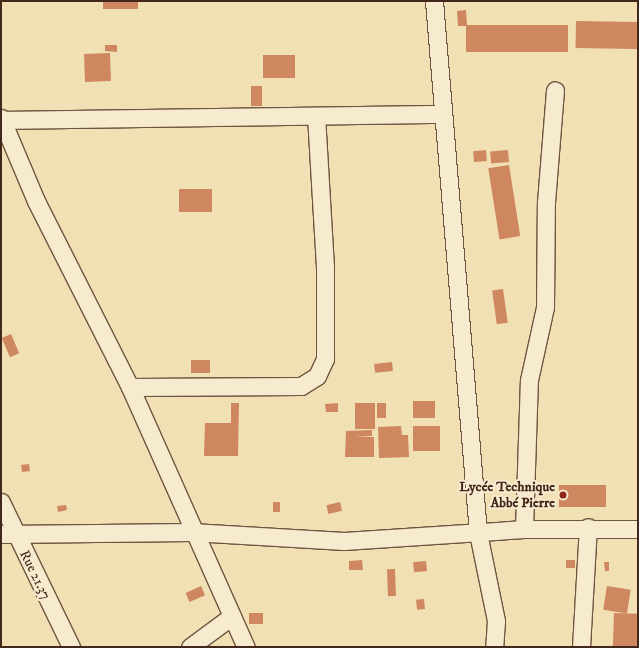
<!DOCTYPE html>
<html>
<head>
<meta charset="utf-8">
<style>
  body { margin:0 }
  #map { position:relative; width:639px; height:648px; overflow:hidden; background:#f2e0b5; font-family:"IM FELL DW Pica",serif }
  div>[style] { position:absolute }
  .building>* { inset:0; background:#ce875f; transform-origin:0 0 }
  .roads { filter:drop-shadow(1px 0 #6f5541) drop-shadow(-1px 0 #6f5541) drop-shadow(0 1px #6f5541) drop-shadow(0 -1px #6f5541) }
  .minor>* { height:17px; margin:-8.5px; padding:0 8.5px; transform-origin:8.5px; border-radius:8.5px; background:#f7ebcf }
  .dots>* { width:11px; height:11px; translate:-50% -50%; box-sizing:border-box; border:2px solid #f7ebcf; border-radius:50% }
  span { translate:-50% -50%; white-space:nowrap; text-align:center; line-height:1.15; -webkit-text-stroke:4px #f7ebcf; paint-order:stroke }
  .poi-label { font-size:14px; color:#43271a; font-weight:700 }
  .right { translate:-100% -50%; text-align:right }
  .street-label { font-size:14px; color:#43271a }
  .frame { position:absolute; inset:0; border:2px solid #43271a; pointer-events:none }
</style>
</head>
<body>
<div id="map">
  <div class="building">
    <div style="left:103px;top:1px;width:35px;height:8px"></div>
    <div style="clip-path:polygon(466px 10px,467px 25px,568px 25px,568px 52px,466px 52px,466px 26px,458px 26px,457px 11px)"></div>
    <div style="left:576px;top:21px;width:62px;height:27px;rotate:1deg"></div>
    <div style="clip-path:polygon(105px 45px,117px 45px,117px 52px,105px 51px)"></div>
    <div style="left:110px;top:53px;width:28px;height:26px;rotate:88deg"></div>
    <div style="left:263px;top:55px;width:32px;height:23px"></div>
    <div style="left:251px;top:86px;width:11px;height:20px"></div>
    <div style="left:486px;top:150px;width:11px;height:13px;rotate:85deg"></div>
    <div style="left:508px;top:150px;width:12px;height:18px;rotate:85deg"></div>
    <div style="left:509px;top:165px;width:72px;height:21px;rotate:81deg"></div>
    <div style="left:179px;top:189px;width:33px;height:23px"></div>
    <div style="left:503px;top:289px;width:34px;height:11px;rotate:82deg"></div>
    <div style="left:11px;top:334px;width:21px;height:10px;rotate:67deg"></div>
    <div style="left:191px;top:360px;width:19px;height:13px"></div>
    <div style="left:392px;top:362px;width:9px;height:18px;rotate:84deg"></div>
    <div style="left:435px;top:401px;width:17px;height:22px;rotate:90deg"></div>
    <div style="clip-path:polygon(231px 403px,239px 403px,238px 456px,204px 456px,205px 423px,231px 423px)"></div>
    <div style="clip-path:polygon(338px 403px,338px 412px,326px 412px,325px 404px)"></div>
    <div style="left:375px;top:403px;width:26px;height:20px;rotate:90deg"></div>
    <div style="left:377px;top:403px;width:9px;height:15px"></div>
    <div style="clip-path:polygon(401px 426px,402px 435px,408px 435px,409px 457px,379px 458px,378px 427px)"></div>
    <div style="left:413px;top:426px;width:27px;height:25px"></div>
    <div style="clip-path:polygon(372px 430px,372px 436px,355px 437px,374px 437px,374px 457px,345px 457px,346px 431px)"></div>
    <div style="left:29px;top:464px;width:7px;height:8px;rotate:82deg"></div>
    <div style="left:559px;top:485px;width:47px;height:22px"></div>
    <div style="left:273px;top:502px;width:7px;height:10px"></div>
    <div style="left:340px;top:502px;width:9px;height:14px;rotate:77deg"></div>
    <div style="clip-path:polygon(66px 505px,67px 510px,58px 512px,57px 506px)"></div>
    <div style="clip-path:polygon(362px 560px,363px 570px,349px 570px,349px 561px)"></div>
    <div style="left:566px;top:560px;width:9px;height:8px"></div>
    <div style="left:426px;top:561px;width:10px;height:13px;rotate:84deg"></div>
    <div style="clip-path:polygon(604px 562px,609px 562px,609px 571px,605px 571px)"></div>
    <div style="left:395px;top:569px;width:27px;height:8px;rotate:88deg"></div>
    <div style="left:201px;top:586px;width:10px;height:17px;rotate:66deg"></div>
    <div style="left:607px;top:586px;width:24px;height:24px;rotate:9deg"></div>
    <div style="left:424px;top:599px;width:10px;height:8px;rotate:84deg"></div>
    <div style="left:263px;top:613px;width:11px;height:14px;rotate:90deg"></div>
    <div style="left:614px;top:613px;width:24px;height:34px;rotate:2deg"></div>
  </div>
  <div class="roads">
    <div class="minor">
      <div style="left:434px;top:1px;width:534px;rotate:85.27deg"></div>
      <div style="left:478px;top:533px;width:90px;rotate:78.4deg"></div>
      <div style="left:496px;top:621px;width:26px;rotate:94deg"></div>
      <div style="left:1px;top:118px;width:90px;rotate:67.1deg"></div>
      <div style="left:36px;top:201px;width:208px;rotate:63.2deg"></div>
      <div style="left:130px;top:387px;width:285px;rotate:66deg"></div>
      <div style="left:1px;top:120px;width:440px;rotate:-0.8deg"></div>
      <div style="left:130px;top:387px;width:171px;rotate:-0.3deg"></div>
      <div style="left:301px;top:386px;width:19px;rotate:-32deg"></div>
      <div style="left:317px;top:376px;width:19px;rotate:-65deg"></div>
      <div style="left:325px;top:359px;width:92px;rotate:-90deg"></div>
      <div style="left:325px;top:267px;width:151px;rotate:-93.4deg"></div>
      <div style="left:1px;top:502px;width:161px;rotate:64.2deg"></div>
      <div style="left:524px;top:529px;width:149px;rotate:-88.1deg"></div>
      <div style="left:529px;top:380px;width:75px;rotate:-77.6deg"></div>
      <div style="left:545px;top:307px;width:105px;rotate:-89.5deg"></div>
      <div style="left:546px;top:202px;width:112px;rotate:-85.4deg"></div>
      <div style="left:1px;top:534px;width:191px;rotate:-0.6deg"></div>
      <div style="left:192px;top:532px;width:152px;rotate:3.4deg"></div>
      <div style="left:344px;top:541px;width:180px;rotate:-3.8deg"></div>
      <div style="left:524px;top:529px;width:114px"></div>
      <div style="left:190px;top:647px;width:52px;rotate:-36.4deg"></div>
      <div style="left:581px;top:647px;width:120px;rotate:-86.7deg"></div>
    </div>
  </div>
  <div class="dots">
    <div style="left:563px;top:495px;background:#8f2418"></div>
  </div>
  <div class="poi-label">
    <span class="right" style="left:555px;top:495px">Lycée Technique<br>Abbé Pierre</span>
  </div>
  <div class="street-label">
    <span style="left:35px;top:575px;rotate:64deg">Rue 21.37</span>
  </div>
  <div class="frame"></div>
</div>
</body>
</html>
